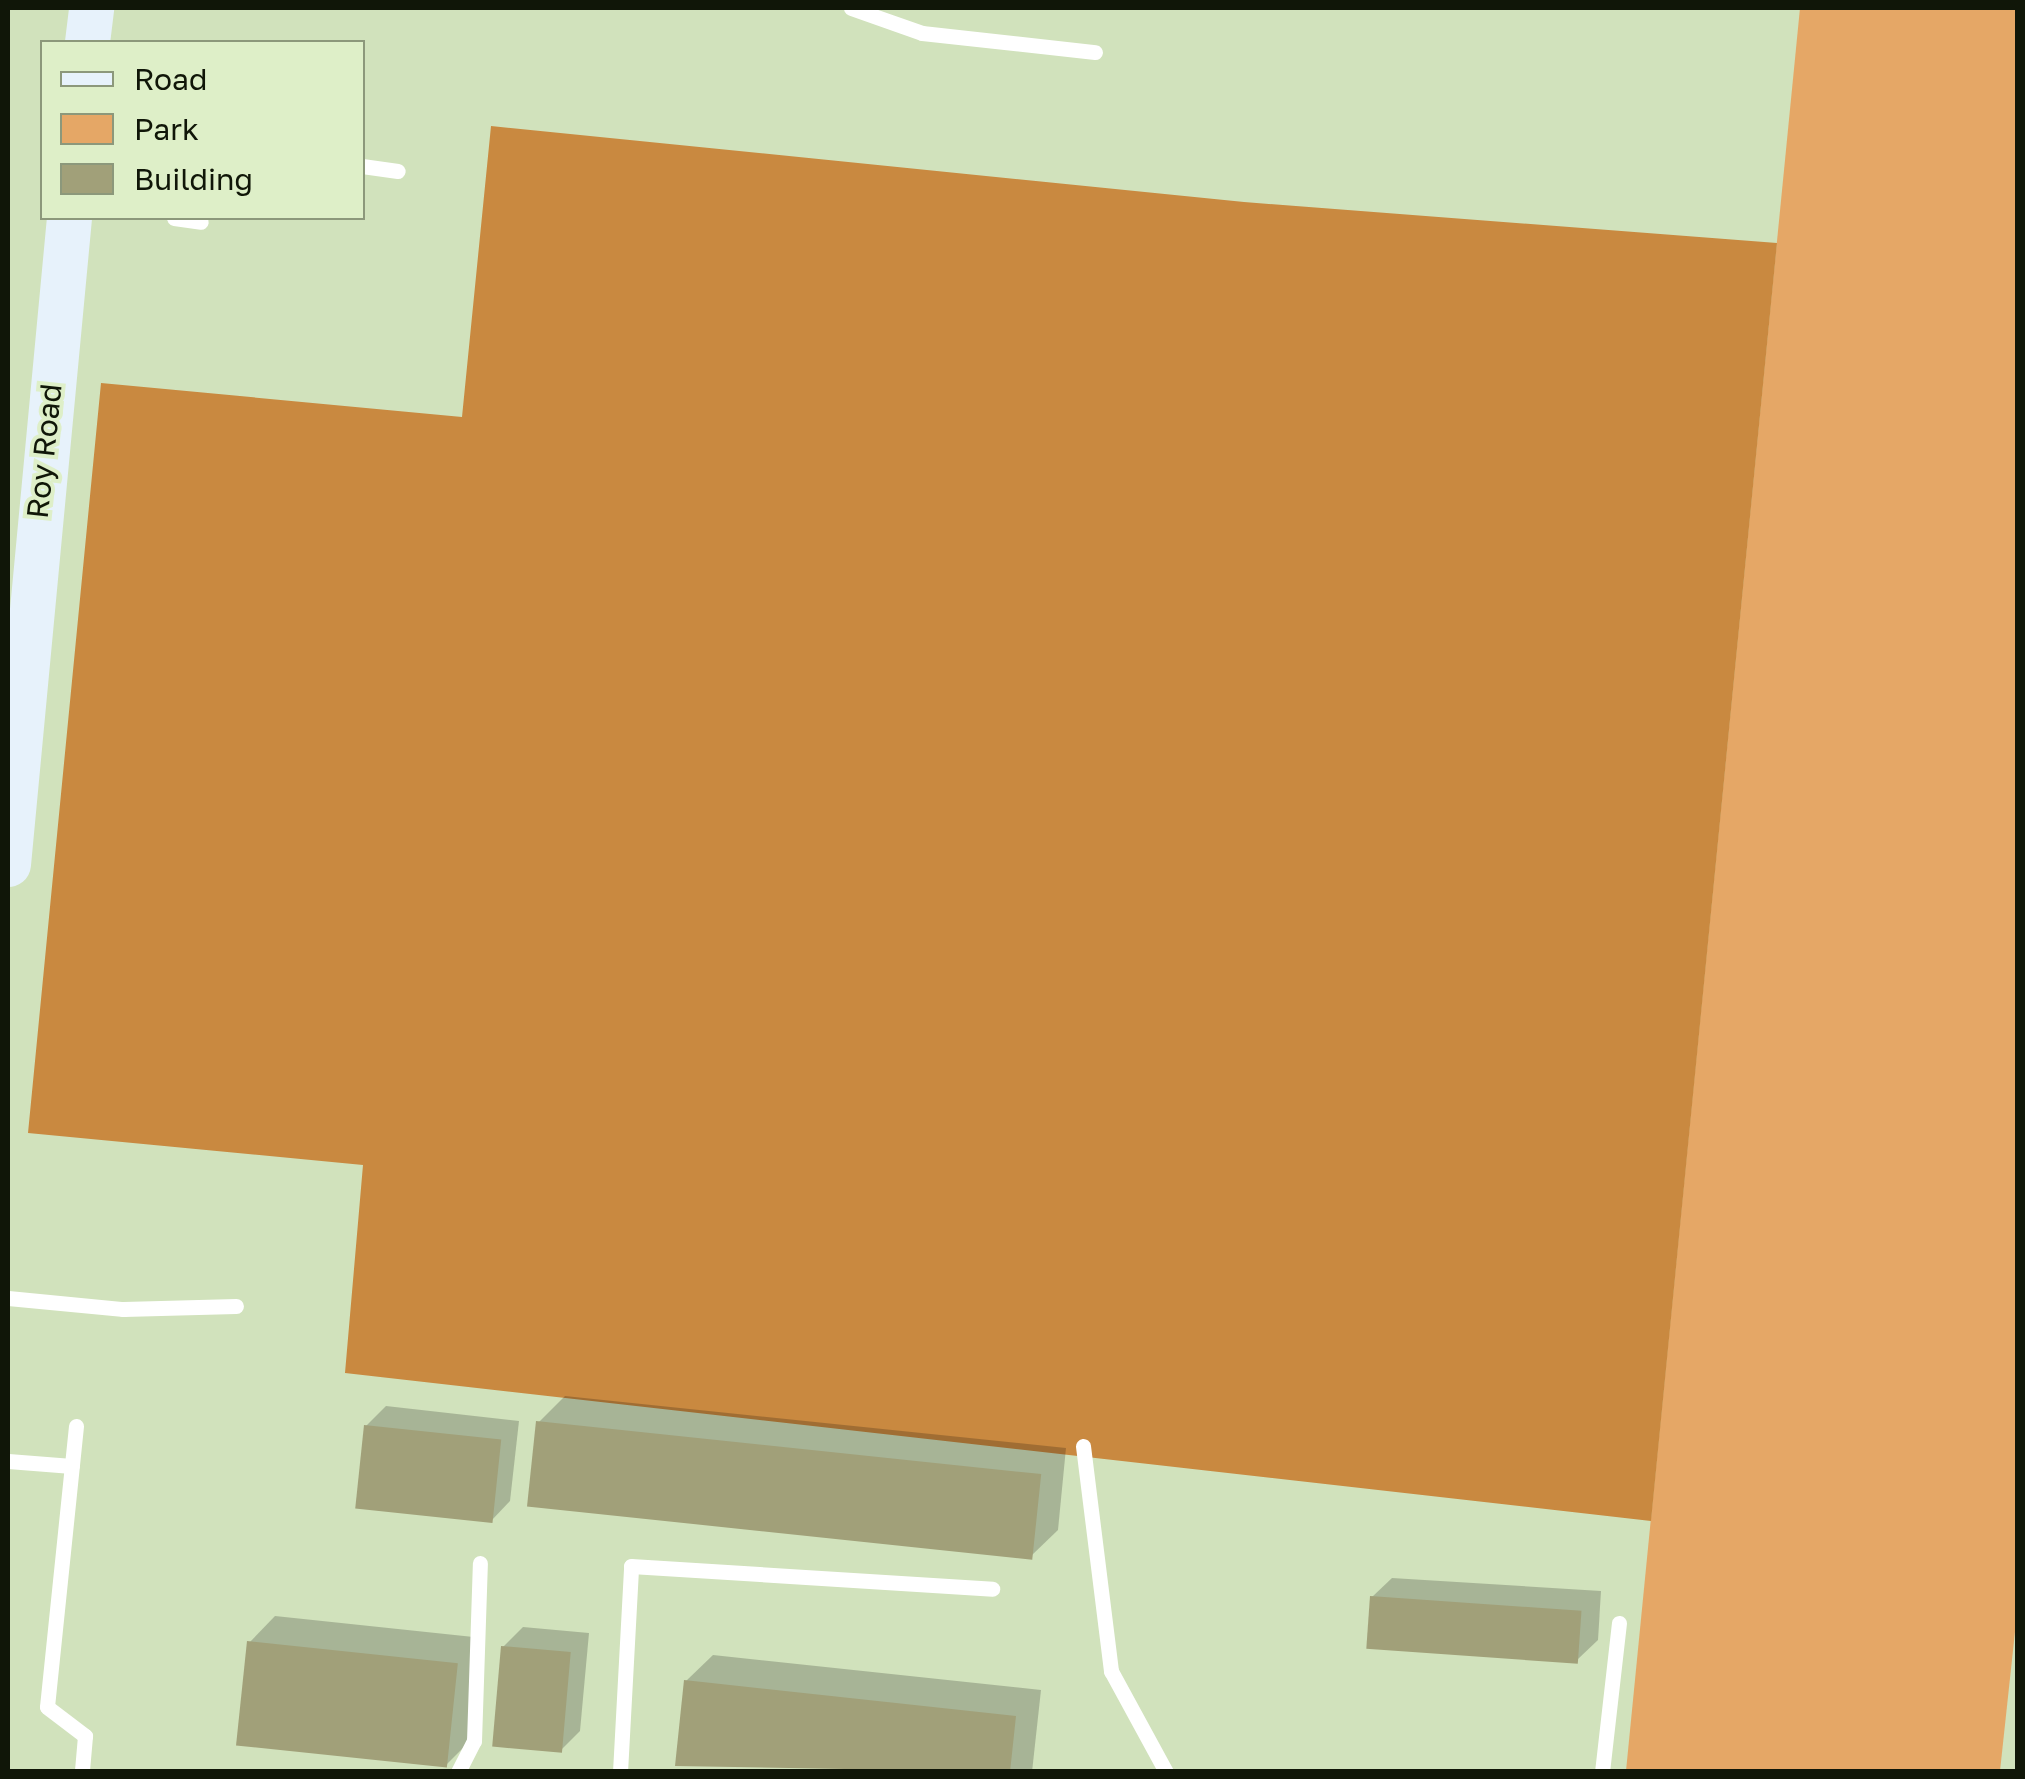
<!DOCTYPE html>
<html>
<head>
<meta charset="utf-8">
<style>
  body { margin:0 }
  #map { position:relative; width:2025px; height:1779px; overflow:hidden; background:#d1e2bc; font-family:"Golos Text",sans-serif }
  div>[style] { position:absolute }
  .green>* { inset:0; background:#e5a766 }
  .forest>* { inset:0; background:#c98940 }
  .shadow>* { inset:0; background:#0003 }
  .building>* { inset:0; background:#a1a079; transform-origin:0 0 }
  .lane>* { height:15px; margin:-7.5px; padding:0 7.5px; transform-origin:7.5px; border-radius:7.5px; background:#fff }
  .secondary>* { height:45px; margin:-22.5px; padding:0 22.5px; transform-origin:22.5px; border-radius:22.5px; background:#e7f2fb }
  span { translate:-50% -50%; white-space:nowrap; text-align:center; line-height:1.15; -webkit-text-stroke:8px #deefc8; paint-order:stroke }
  .street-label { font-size:30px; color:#101608 }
  .frame { position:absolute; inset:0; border:10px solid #101608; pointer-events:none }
  .legend { position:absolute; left:40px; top:40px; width:325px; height:180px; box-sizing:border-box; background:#deefc8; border:2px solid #8c987b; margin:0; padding:12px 18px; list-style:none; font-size:30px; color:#101608 }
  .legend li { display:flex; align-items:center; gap:20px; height:50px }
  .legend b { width:50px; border:2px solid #8c987b }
</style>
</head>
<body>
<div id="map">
  <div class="green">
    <div style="clip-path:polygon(1800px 8px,2017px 8px,2018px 1604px,2000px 1771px,1626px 1771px)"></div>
  </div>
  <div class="forest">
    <div style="clip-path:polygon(491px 126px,1244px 202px,1777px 243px,1651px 1521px,345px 1373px,363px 1165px,28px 1133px,101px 383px,462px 417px)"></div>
  </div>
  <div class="shadow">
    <div style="clip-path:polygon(565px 1396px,1066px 1448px,1058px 1530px,1031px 1556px,539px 1422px)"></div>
    <div style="clip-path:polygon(386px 1406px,519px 1421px,510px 1501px,491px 1521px,366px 1426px)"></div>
    <div style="clip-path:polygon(1392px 1578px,1601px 1591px,1598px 1640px,1578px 1659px,1372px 1597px)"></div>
    <div style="clip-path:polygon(275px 1616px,483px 1638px,473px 1738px,447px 1764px,249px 1643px)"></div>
    <div style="clip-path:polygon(523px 1627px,589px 1633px,580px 1731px,560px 1751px,503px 1647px)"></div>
    <div style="clip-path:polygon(713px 1655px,1041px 1690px,1032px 1772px,677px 1764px,686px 1681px)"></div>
  </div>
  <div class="building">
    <div style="left:536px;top:1421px;width:508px;height:86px;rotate:6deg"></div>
    <div style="left:364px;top:1425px;width:138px;height:84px;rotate:6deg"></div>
    <div style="left:1370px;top:1596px;width:212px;height:53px;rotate:4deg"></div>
    <div style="left:247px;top:1641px;width:212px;height:105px;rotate:6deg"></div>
    <div style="left:501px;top:1646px;width:70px;height:101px;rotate:5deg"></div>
    <div style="clip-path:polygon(684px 1680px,1016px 1716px,1010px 1772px,675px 1766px)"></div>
  </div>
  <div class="lane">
    <div style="left:851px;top:8px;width:75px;rotate:19.4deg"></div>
    <div style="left:922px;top:33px;width:174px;rotate:6.3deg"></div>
    <div style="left:362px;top:166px;width:36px;rotate:8deg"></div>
    <div style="left:174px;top:218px;width:27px;rotate:8deg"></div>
    <div style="left:8px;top:1298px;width:116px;rotate:5.5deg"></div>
    <div style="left:123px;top:1309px;width:113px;rotate:-1.5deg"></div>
    <div style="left:76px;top:1426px;width:282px;rotate:95.9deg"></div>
    <div style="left:47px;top:1707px;width:48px;rotate:37.3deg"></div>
    <div style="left:85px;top:1736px;width:36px;rotate:95deg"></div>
    <div style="left:1083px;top:1446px;width:227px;rotate:82.9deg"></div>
    <div style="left:1111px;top:1671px;width:115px;rotate:61.4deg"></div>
    <div style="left:8px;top:1461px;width:64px;rotate:4.5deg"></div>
    <div style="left:458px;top:1772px;width:35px;rotate:-63deg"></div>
    <div style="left:474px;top:1741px;width:178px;rotate:-88.1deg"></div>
    <div style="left:620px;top:1772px;width:206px;rotate:-86.9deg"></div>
    <div style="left:631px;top:1566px;width:362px;rotate:3.6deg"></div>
    <div style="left:1602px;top:1772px;width:150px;rotate:-83.5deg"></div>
  </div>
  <div class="secondary">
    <div style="left:87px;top:42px;width:34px;rotate:-83deg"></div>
    <div style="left:8px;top:864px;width:649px;rotate:-84.61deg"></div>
  </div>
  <div class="street-label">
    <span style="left:44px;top:451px;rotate:-84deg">Roy Road</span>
  </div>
  <div class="frame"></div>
  <ul class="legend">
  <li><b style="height:12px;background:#e7f2fb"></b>Road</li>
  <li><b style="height:28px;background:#e5a766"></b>Park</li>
  <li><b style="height:28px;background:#a1a079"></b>Building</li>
  </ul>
</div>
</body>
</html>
